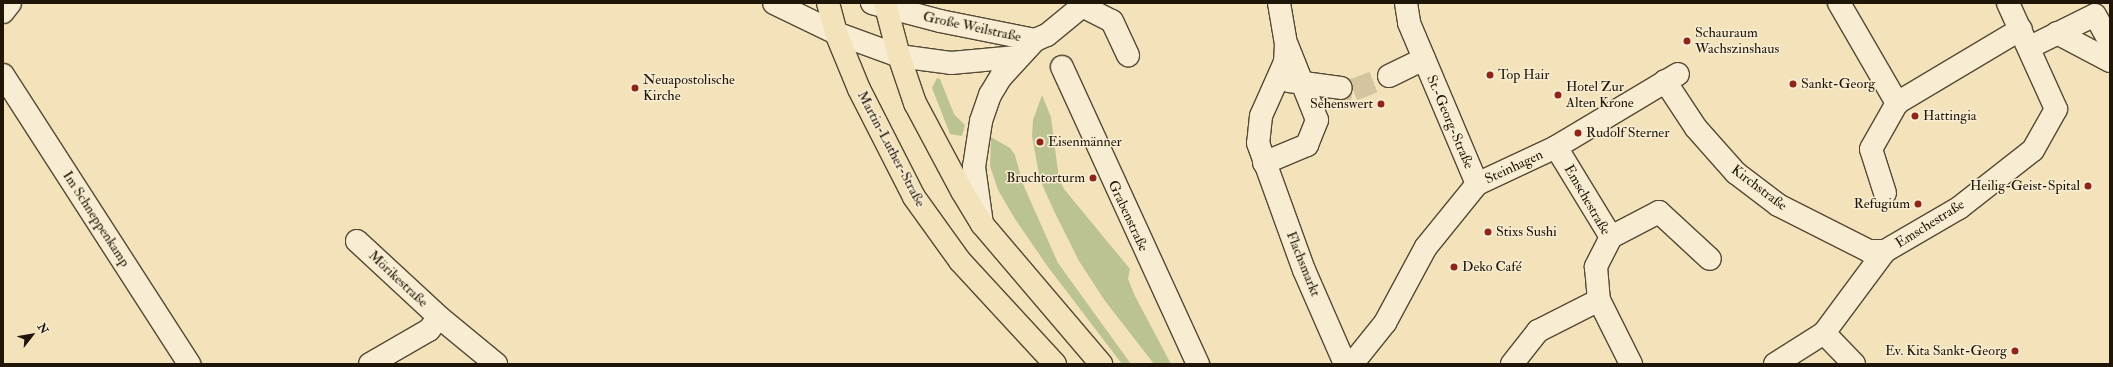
<!DOCTYPE html>
<html>
<head>
<meta charset="utf-8">
<style>
  body { margin:0 }
  #map { position:relative; width:2113px; height:367px; overflow:hidden; background:#f4e3ba; font-family:"IM FELL Double Pica",serif }
  div>[style] { position:absolute }
  .green>* { inset:0; background:#bbc490 }
  .minor-tunnel>* { height:22px; margin-top:-11px; transform-origin:0; background:repeating-linear-gradient(90deg,#d4c49f 0 22px,transparent 0 33px) }
  .roads { filter:drop-shadow(1px 0 #544934) drop-shadow(-1px 0 #544934) drop-shadow(0 1px #544934) drop-shadow(0 -1px #544934) }
  .minor>* { height:22px; margin:-11px; padding:0 11px; transform-origin:11px; border-radius:11px; background:#f8edd2 }
  .major>* { height:22px; margin:-11px; padding:0 11px; transform-origin:11px; border-radius:11px; background:#f4e3ba }
  .dots>* { width:11px; height:11px; translate:-50% -50%; box-sizing:border-box; border:2px solid #f8edd2; border-radius:50% }
  span { translate:-50% -50%; white-space:nowrap; text-align:center; line-height:1.15; -webkit-text-stroke:3px #f8edd2; paint-order:stroke }
  .street-label { font-size:14px; color:#1f1608 }
  .poi-label { font-size:14px; color:#1f1608 }
  .left { translate:0 -50%; text-align:left }
  .right { translate:-100% -50%; text-align:right }
  .frame { position:absolute; inset:0; border:4px solid #1f1608; pointer-events:none }
  .north { position:absolute; left:12px; top:315px; width:40px; height:40px; -webkit-text-stroke:3px #f8edd2; paint-order:stroke; rotate:59deg; font-size:11px; font-weight:700; line-height:16px; text-align:center; color:#1f1608 }
  .north::after { content:''; display:block; margin:auto; width:14px; height:18px; background:#1f1608; clip-path:polygon(50% 0,100% 100%,50% 72%,0 100%) }
</style>
</head>
<body>
<div id="map">
  <div class="green">
    <div style="clip-path:polygon(937px 78px,940px 79px,954px 114px,965px 125px,962px 136px,950px 134px,932px 88px)"></div>
    <div style="clip-path:polygon(1042px 95px,1051px 117px,1059px 179px,1064px 189px,1130px 269px,1128px 279px,1135px 296px,1171px 364px,1154px 364px,1105px 301px,1079px 261px,1054px 211px,1040px 180px,1032px 136px,1033px 120px)"></div>
    <div style="clip-path:polygon(991px 137px,1010px 148px,1015px 155px,1023px 184px,1058px 263px,1131px 364px,1122px 364px,1048px 267px,1015px 219px,998px 190px,990px 166px)"></div>
  </div>
  <div class="minor-tunnel">
    <div style="left:1341px;top:88px;width:12px;rotate:9deg"></div>
    <div style="left:1353px;top:90px;width:39px;rotate:-21deg"></div>
  </div>
  <div class="roads">
    <div class="minor">
      <div style="left:774px;top:3px;width:69px;rotate:25.8deg"></div>
      <div style="left:836px;top:33px;width:67px;rotate:20.1deg"></div>
      <div style="left:899px;top:56px;width:52px;rotate:7.7deg"></div>
      <div style="left:951px;top:63px;width:66px;rotate:-5.2deg"></div>
      <div style="left:872px;top:3px;width:70px;rotate:14.8deg"></div>
      <div style="left:940px;top:21px;width:97px;rotate:11.3deg"></div>
      <div style="left:1279px;top:3px;width:42px;rotate:80.3deg"></div>
      <div style="left:1286px;top:44px;width:18px;rotate:93deg"></div>
      <div style="left:1285px;top:62px;width:59px;rotate:114deg"></div>
      <div style="left:1261px;top:116px;width:27px;rotate:96deg"></div>
      <div style="left:1258px;top:143px;width:135px;rotate:70.1deg"></div>
      <div style="left:1304px;top:270px;width:103px;rotate:66.4deg"></div>
      <div style="left:1406px;top:3px;width:20px;rotate:81deg"></div>
      <div style="left:1409px;top:23px;width:175px;rotate:67.1deg"></div>
      <div style="left:1839px;top:3px;width:116px;rotate:59.9deg"></div>
      <div style="left:1084px;top:7px;width:31px;rotate:27deg"></div>
      <div style="left:1112px;top:21px;width:38px;rotate:65deg"></div>
      <div style="left:3px;top:12px;width:11px;rotate:-52deg"></div>
      <div style="left:2057px;top:33px;width:60px;rotate:27.8deg"></div>
      <div style="left:2030px;top:47px;width:72px;rotate:-26.2deg"></div>
      <div style="left:2095px;top:15px;width:31px;rotate:61deg"></div>
      <div style="left:1062px;top:67px;width:327px;rotate:65.4deg"></div>
      <div style="left:3px;top:75px;width:344px;rotate:57.2deg"></div>
      <div style="left:1389px;top:76px;width:39px;rotate:-26deg"></div>
      <div style="left:1289px;top:81px;width:52px;rotate:7.7deg"></div>
      <div style="left:1665px;top:81px;width:56px;rotate:56.6deg"></div>
      <div style="left:1696px;top:128px;width:60px;rotate:48.4deg"></div>
      <div style="left:1736px;top:173px;width:53px;rotate:37.3deg"></div>
      <div style="left:1778px;top:205px;width:102px;rotate:26.8deg"></div>
      <div style="left:1869px;top:251px;width:16px"></div>
      <div style="left:1556px;top:147px;width:105px;rotate:58.6deg"></div>
      <div style="left:1611px;top:237px;width:34px;rotate:117deg"></div>
      <div style="left:1596px;top:267px;width:33px;rotate:85deg"></div>
      <div style="left:1599px;top:300px;width:72px;rotate:63.4deg"></div>
      <div style="left:1264px;top:163px;width:47px;rotate:-22.7deg"></div>
      <div style="left:1307px;top:145px;width:27px;rotate:-68deg"></div>
      <div style="left:1317px;top:120px;width:81px;rotate:-111.8deg"></div>
      <div style="left:1885px;top:193px;width:46px;rotate:-107.7deg"></div>
      <div style="left:1871px;top:149px;width:53px;rotate:-60.5deg"></div>
      <div style="left:1897px;top:103px;width:144px;rotate:-30.8deg"></div>
      <div style="left:982px;top:224px;width:58px;rotate:-98deg"></div>
      <div style="left:974px;top:167px;width:47px;rotate:-81.3deg"></div>
      <div style="left:981px;top:121px;width:28px;rotate:-71deg"></div>
      <div style="left:990px;top:95px;width:21px;rotate:-59deg"></div>
      <div style="left:1001px;top:77px;width:50px;rotate:-47.4deg"></div>
      <div style="left:1035px;top:40px;width:13px;rotate:-23deg"></div>
      <div style="left:1047px;top:35px;width:50px;rotate:-39.4deg"></div>
      <div style="left:1611px;top:237px;width:54px;rotate:-27.5deg"></div>
      <div style="left:1659px;top:212px;width:69px;rotate:42.7deg"></div>
      <div style="left:357px;top:241px;width:112px;rotate:42.8deg"></div>
      <div style="left:1824px;top:333px;width:43px;rotate:45.9deg"></div>
      <div style="left:370px;top:364px;width:68px;rotate:-30deg"></div>
      <div style="left:429px;top:330px;width:16px;rotate:-52deg"></div>
      <div style="left:439px;top:317px;width:74px;rotate:39.5deg"></div>
      <div style="left:1352px;top:364px;width:53px;rotate:-51.2deg"></div>
      <div style="left:1385px;top:323px;width:86px;rotate:-61.7deg"></div>
      <div style="left:1426px;top:247px;width:81px;rotate:-51deg"></div>
      <div style="left:1477px;top:184px;width:87px;rotate:-25.1deg"></div>
      <div style="left:1556px;top:147px;width:142px;rotate:-30.9deg"></div>
      <div style="left:1512px;top:364px;width:42px;rotate:-51.8deg"></div>
      <div style="left:1538px;top:331px;width:68px;rotate:-26.9deg"></div>
      <div style="left:1775px;top:364px;width:58px;rotate:-32.3deg"></div>
      <div style="left:1824px;top:333px;width:102px;rotate:-53.4deg"></div>
      <div style="left:1885px;top:251px;width:86px;rotate:-30.2deg"></div>
      <div style="left:1959px;top:208px;width:94px;rotate:-38.1deg"></div>
      <div style="left:2033px;top:150px;width:47px;rotate:-60.7deg"></div>
      <div style="left:2056px;top:109px;width:116px;rotate:-114.4deg"></div>
    </div>
    <div class="major">
      <div style="left:828px;top:3px;width:31px;rotate:75deg"></div>
      <div style="left:836px;top:33px;width:61px;rotate:67.7deg"></div>
      <div style="left:859px;top:89px;width:121px;rotate:63deg"></div>
      <div style="left:914px;top:197px;width:79px;rotate:54.3deg"></div>
      <div style="left:960px;top:261px;width:140px;rotate:47.3deg"></div>
      <div style="left:885px;top:3px;width:55px;rotate:75.2deg"></div>
      <div style="left:899px;top:56px;width:50px;rotate:71.2deg"></div>
      <div style="left:915px;top:103px;width:100px;rotate:61.9deg"></div>
      <div style="left:962px;top:191px;width:39px;rotate:59deg"></div>
      <div style="left:982px;top:224px;width:184px;rotate:49.6deg"></div>
    </div>
  </div>
  <div class="dots">
    <div style="left:1687px;top:41px;background:#8f2418"></div>
    <div style="left:1490px;top:75px;background:#8f2418"></div>
    <div style="left:1793px;top:84px;background:#8f2418"></div>
    <div style="left:635px;top:88px;background:#8f2418"></div>
    <div style="left:1558px;top:95px;background:#8f2418"></div>
    <div style="left:1381px;top:104px;background:#8f2418"></div>
    <div style="left:1915px;top:116px;background:#8f2418"></div>
    <div style="left:1578px;top:133px;background:#8f2418"></div>
    <div style="left:1040px;top:142px;background:#8f2418"></div>
    <div style="left:1093px;top:178px;background:#8f2418"></div>
    <div style="left:2088px;top:186px;background:#8f2418"></div>
    <div style="left:1918px;top:204px;background:#8f2418"></div>
    <div style="left:1488px;top:232px;background:#8f2418"></div>
    <div style="left:1454px;top:267px;background:#8f2418"></div>
    <div style="left:2015px;top:351px;background:#8f2418"></div>
  </div>
  <div class="street-label">
    <span style="left:972px;top:27px;rotate:12deg">Große Weilstraße</span>
    <span style="left:1450px;top:122px;rotate:67deg">St.-Georg-Straße</span>
    <span style="left:891px;top:149px;rotate:62deg">Martin-Luther-Straße</span>
    <span style="left:1514px;top:167px;rotate:-25deg">Steinhagen</span>
    <span style="left:1759px;top:188px;rotate:37deg">Kirchstraße</span>
    <span style="left:1587px;top:200px;rotate:60deg">Emschestraße</span>
    <span style="left:1128px;top:216px;rotate:65deg">Grabenstraße</span>
    <span style="left:96px;top:219px;rotate:57deg">Im Schneppenkamp</span>
    <span style="left:1930px;top:224px;rotate:-32deg">Emschestraße</span>
    <span style="left:1303px;top:264px;rotate:68deg">Flachsmarkt</span>
    <span style="left:398px;top:279px;rotate:43deg">Mörikestraße</span>
  </div>
  <div class="poi-label">
    <span class="left" style="left:1695px;top:41px">Schauraum<br>Wachszinshaus</span>
    <span class="left" style="left:1498px;top:75px">Top Hair</span>
    <span class="left" style="left:643px;top:88px">Neuapostolische<br>Kirche</span>
    <span class="left" style="left:1801px;top:84px">Sankt-Georg</span>
    <span class="left" style="left:1566px;top:95px">Hotel Zur<br>Alten Krone</span>
    <span class="right" style="left:1373px;top:104px">Sehenswert</span>
    <span class="left" style="left:1923px;top:116px">Hattingia</span>
    <span class="left" style="left:1586px;top:133px">Rudolf Sterner</span>
    <span class="left" style="left:1048px;top:142px">Eisenmänner</span>
    <span class="right" style="left:1085px;top:178px">Bruchtorturm</span>
    <span class="right" style="left:2080px;top:186px">Heilig-Geist-Spital</span>
    <span class="right" style="left:1910px;top:204px">Refugium</span>
    <span class="left" style="left:1496px;top:232px">Stixs Sushi</span>
    <span class="left" style="left:1462px;top:267px">Deko Café</span>
    <span class="right" style="left:2007px;top:351px">Ev. Kita Sankt-Georg</span>
  </div>
  <div class="frame"></div>
  <div class="north">N</div>
</div>
</body>
</html>
